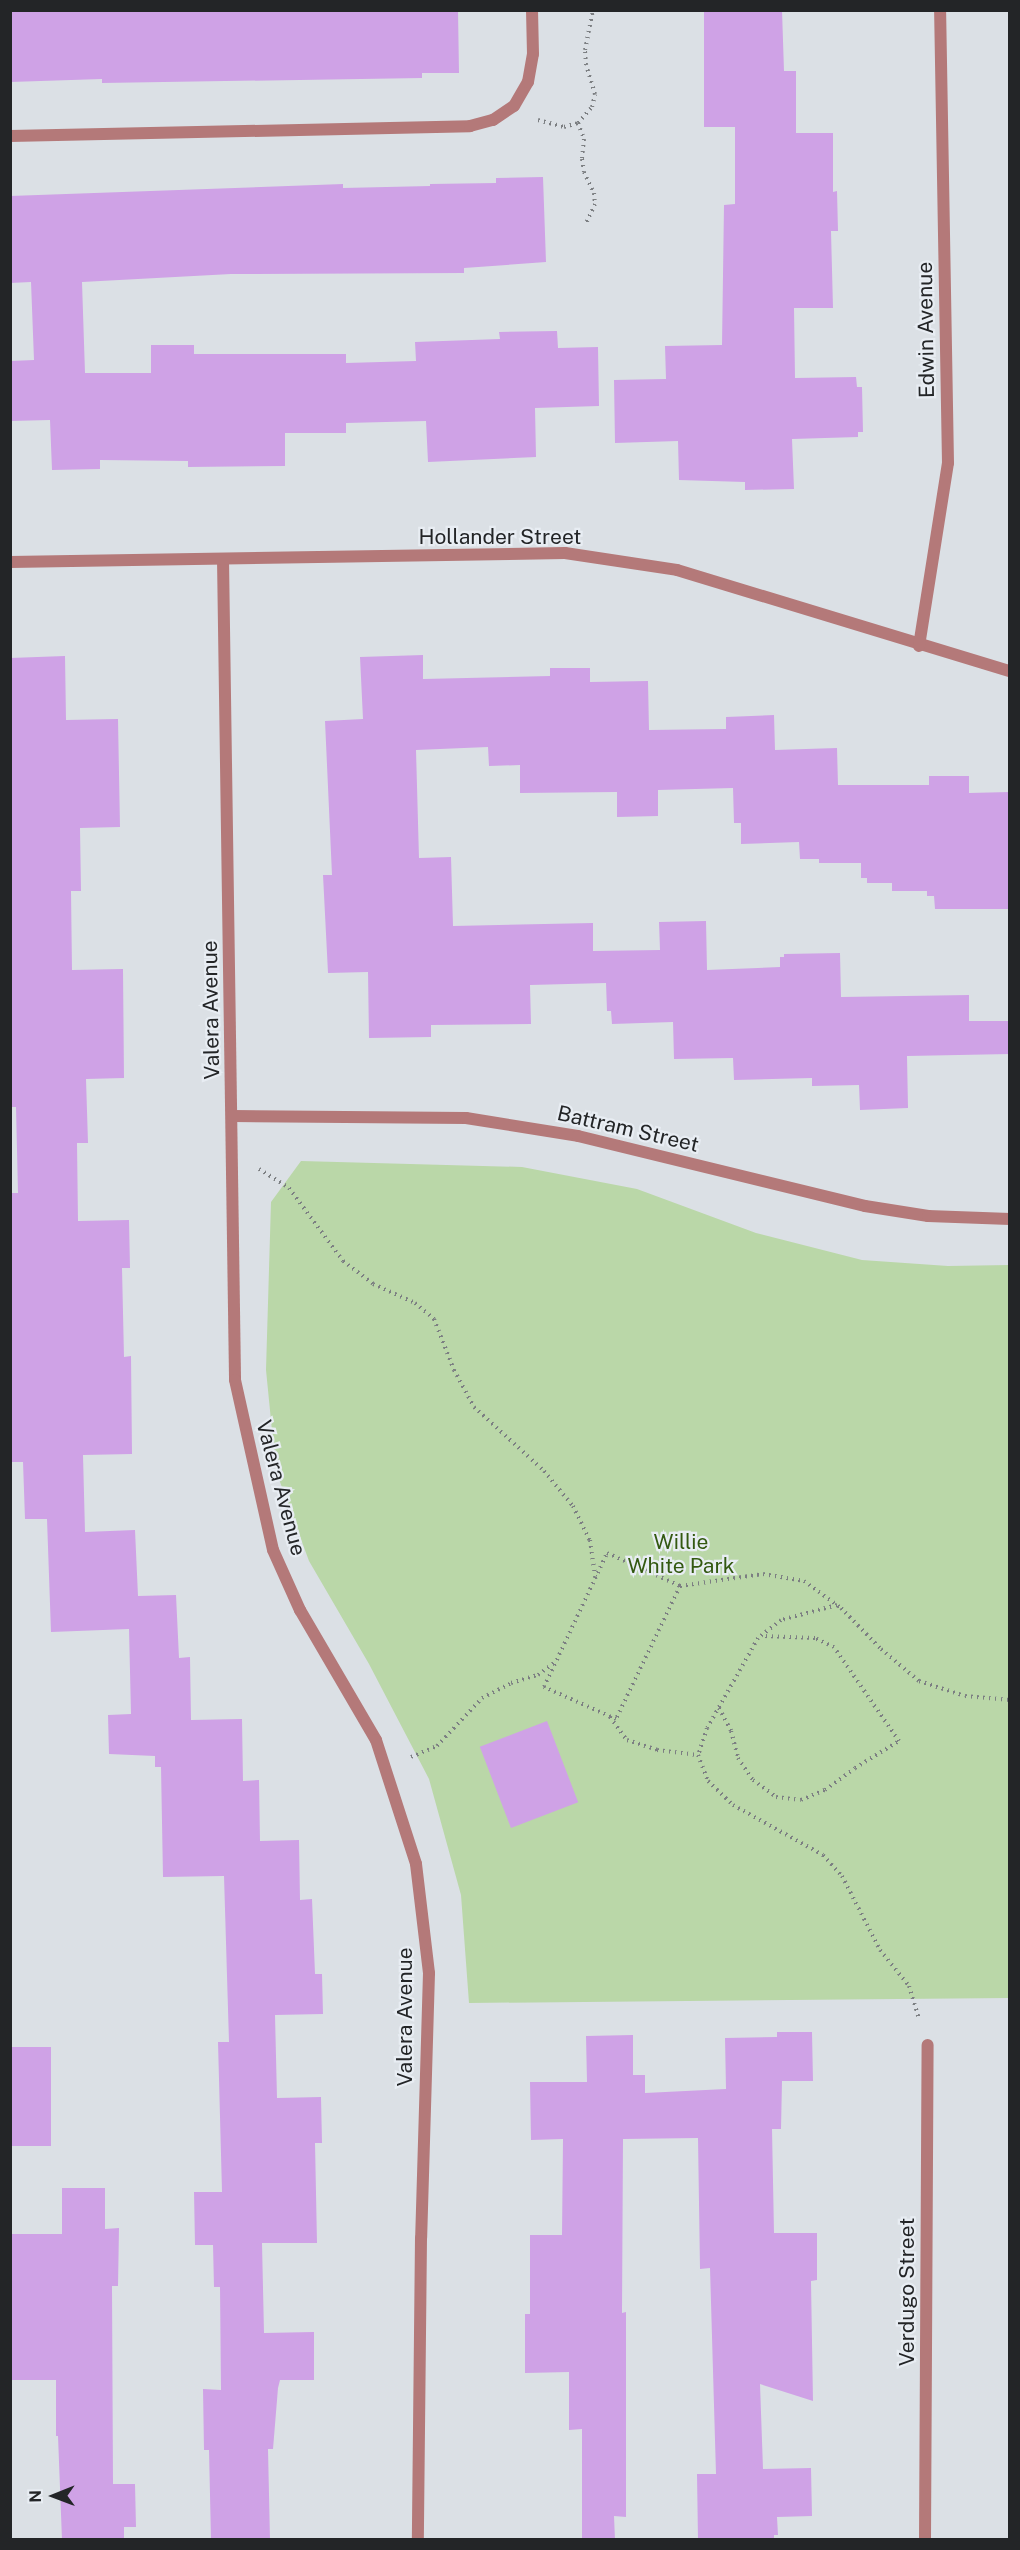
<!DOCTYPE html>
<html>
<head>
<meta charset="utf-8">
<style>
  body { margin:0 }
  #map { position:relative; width:1020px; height:2550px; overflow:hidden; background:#dbe0e5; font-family:"Public Sans",sans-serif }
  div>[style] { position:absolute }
  .green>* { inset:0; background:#bad7a8 }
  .building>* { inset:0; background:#cfa2e6; transform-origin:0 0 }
  .path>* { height:4px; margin-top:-2px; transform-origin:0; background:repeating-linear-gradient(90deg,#7c7f82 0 1.5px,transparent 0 6px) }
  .street>* { height:12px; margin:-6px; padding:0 6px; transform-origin:6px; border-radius:6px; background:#b47979 }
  span { translate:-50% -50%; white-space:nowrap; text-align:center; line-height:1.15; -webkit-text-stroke:4.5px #e8edf3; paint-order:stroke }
  .street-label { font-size:21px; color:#232527 }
  .park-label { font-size:21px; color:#335911 }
  .frame { position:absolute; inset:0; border:12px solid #232527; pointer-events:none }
  .north { position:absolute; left:24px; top:2466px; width:60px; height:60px; -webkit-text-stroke:4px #e8edf3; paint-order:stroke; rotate:269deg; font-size:16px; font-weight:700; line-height:24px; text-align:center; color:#232527 }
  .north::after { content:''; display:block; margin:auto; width:21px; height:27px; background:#232527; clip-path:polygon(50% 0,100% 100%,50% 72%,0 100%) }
</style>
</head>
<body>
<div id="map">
  <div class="green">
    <div style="clip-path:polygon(301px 1161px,522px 1167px,637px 1189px,756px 1233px,862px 1260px,948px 1266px,1009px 1265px,1009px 1998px,469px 2003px,461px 1895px,429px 1779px,369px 1664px,309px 1561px,276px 1471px,266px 1370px,271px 1202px)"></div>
  </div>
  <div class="building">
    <div style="clip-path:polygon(10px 10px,458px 10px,459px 73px,422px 73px,422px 78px,102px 83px,102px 79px,10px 82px)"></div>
    <div style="clip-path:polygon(704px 10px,782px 10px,784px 71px,796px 71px,796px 133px,833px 133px,833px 192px,837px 191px,838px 231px,831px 231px,833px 308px,794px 308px,795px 378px,856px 377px,857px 387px,862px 387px,863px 432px,858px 432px,858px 437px,792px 439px,794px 489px,745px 490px,745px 482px,679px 480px,678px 441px,615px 443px,614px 380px,666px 379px,665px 346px,722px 345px,724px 205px,735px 204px,735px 127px,704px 127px)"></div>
    <div style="clip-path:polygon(543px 177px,546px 262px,464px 268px,464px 273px,231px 274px,82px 282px,85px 373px,151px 373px,151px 345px,194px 345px,194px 354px,346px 354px,346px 363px,416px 361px,415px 342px,500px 339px,499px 332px,557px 331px,558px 348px,598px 347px,599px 406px,535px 408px,536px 457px,428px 462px,426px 421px,346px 423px,346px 433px,285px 433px,285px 466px,188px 467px,188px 461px,100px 460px,100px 469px,52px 470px,50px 420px,10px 421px,10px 361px,34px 360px,31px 282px,10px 283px,10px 196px,343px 184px,343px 188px,430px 186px,430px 184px,496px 183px,496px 178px)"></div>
    <div style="clip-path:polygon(423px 655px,423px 679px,550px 676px,550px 668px,590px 668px,590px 682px,648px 681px,649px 730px,726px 729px,726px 717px,774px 715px,775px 750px,837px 748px,838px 785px,929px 785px,929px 776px,969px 776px,969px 793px,1010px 792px,1010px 909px,935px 909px,934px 896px,927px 896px,927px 891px,892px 891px,892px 883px,867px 883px,867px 878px,861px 878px,861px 863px,819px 863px,819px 859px,800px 859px,799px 842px,741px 844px,741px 823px,734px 823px,733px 788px,658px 790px,658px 816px,617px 817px,617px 792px,520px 793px,520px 765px,489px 766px,488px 747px,416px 750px,419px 858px,451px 857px,453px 926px,593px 923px,593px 951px,660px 950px,659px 922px,706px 921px,707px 970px,780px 967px,780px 957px,784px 957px,784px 954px,840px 953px,841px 997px,969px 995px,969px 1021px,1010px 1021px,1010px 1054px,907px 1056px,908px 1108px,860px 1110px,859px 1085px,812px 1086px,812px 1078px,734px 1080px,733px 1058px,674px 1059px,673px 1022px,612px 1024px,611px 1011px,607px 1011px,606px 983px,530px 985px,531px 1024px,431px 1025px,431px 1037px,369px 1038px,368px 972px,328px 973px,323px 875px,332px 875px,325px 721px,363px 719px,360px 657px)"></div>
    <div style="clip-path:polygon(65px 656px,66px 720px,118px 719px,120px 827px,80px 828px,81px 891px,71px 891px,72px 970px,123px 969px,124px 1078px,86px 1079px,88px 1143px,77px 1143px,78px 1221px,129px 1220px,130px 1268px,122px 1268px,124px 1357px,131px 1356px,132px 1454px,83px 1455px,85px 1532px,135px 1530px,138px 1596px,176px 1595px,179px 1658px,190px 1657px,191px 1720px,242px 1719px,243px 1781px,259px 1780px,260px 1841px,299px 1840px,300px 1900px,312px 1899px,315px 1974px,322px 1974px,323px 2014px,275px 2015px,277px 2098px,321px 2097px,322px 2143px,315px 2143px,317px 2243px,262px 2243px,264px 2333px,314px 2332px,314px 2380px,280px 2380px,278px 2388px,273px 2449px,268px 2449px,270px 2540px,211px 2540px,209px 2450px,204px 2450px,203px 2389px,221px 2390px,220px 2287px,214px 2287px,213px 2245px,195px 2245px,194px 2192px,222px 2192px,218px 2042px,229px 2042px,224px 1876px,163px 1877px,161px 1767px,155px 1767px,155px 1756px,109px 1754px,108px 1715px,131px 1714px,129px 1629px,51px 1632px,47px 1519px,25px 1519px,23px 1462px,10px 1462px,10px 1193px,18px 1193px,16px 1107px,10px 1107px,10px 658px)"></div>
    <div style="left:547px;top:1721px;width:87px;height:72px;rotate:69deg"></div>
    <div style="clip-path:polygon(777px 2032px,812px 2032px,813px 2081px,782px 2081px,781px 2129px,772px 2129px,774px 2233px,817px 2233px,817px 2280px,811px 2281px,813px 2401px,760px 2384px,763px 2469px,811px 2468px,812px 2516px,777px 2517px,778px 2535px,774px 2535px,774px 2540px,698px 2540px,697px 2474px,716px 2474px,710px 2268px,700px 2269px,698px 2138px,623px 2139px,622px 2313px,626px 2312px,626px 2517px,614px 2516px,615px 2540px,582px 2540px,582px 2429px,569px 2430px,569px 2372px,525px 2373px,525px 2314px,530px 2314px,530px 2235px,562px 2235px,563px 2139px,531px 2140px,530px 2082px,587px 2082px,586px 2036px,633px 2035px,633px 2075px,645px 2075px,645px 2093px,726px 2089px,725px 2038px,777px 2037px)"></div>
    <div style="left:51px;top:2047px;width:99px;height:41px;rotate:90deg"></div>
    <div style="clip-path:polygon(62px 2188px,105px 2188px,105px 2229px,119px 2228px,118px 2286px,112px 2286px,113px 2484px,135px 2484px,136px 2527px,124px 2527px,124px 2540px,62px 2540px,58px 2436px,56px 2436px,56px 2380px,10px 2380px,10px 2234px,62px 2234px)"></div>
  </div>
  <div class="path">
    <div style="left:538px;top:120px;width:27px;rotate:15deg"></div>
    <div style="left:564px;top:127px;width:15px;rotate:-16deg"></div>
    <div style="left:578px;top:123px;width:21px;rotate:-49deg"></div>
    <div style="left:592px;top:107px;width:13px;rotate:-77deg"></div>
    <div style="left:595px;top:94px;width:30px;rotate:-107deg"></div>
    <div style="left:586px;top:65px;width:15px;rotate:-94deg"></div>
    <div style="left:585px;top:50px;width:41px;rotate:-78.7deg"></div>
    <div style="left:578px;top:123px;width:17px;rotate:69deg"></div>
    <div style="left:584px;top:139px;width:20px;rotate:96deg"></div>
    <div style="left:582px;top:159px;width:13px;rotate:81deg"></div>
    <div style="left:584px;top:172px;width:23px;rotate:65deg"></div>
    <div style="left:594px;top:193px;width:11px;rotate:85deg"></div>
    <div style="left:595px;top:204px;width:21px;rotate:115deg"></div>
    <div style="left:259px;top:1169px;width:36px;rotate:32deg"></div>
    <div style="left:289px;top:1188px;width:91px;rotate:53.5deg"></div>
    <div style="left:343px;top:1261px;width:38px;rotate:37deg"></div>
    <div style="left:373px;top:1284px;width:46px;rotate:24.3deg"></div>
    <div style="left:415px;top:1303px;width:25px;rotate:40deg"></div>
    <div style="left:434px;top:1319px;width:55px;rotate:68.6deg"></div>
    <div style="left:454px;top:1370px;width:42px;rotate:61.6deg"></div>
    <div style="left:474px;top:1407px;width:95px;rotate:42.4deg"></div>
    <div style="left:544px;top:1471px;width:45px;rotate:50.4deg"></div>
    <div style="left:573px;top:1506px;width:39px;rotate:64deg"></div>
    <div style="left:590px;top:1540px;width:37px;rotate:82deg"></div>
    <div style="left:680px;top:1586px;width:148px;rotate:115.7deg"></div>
    <div style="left:616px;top:1719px;width:79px;rotate:-156deg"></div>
    <div style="left:544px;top:1687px;width:148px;rotate:-64.8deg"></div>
    <div style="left:607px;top:1553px;width:80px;rotate:24.3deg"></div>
    <div style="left:680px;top:1586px;width:84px;rotate:-8.2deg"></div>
    <div style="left:763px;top:1574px;width:42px;rotate:9.7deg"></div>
    <div style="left:804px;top:1581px;width:46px;rotate:36.1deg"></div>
    <div style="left:841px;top:1608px;width:57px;rotate:45.7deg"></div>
    <div style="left:881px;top:1649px;width:50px;rotate:40.1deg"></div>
    <div style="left:919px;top:1681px;width:48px;rotate:18.1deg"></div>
    <div style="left:965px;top:1696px;width:45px;rotate:5.1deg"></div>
    <div style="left:837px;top:1605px;width:58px;rotate:165deg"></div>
    <div style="left:781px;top:1620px;width:29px;rotate:142deg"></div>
    <div style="left:758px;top:1638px;width:103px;rotate:119.5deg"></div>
    <div style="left:707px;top:1728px;width:28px;rotate:108deg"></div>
    <div style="left:698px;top:1755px;width:28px;rotate:69deg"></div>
    <div style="left:708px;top:1781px;width:35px;rotate:44deg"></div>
    <div style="left:733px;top:1805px;width:103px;rotate:29.1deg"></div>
    <div style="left:823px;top:1855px;width:28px;rotate:48deg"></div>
    <div style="left:842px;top:1876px;width:83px;rotate:62.8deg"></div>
    <div style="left:880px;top:1950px;width:46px;rotate:51.1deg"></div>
    <div style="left:909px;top:1986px;width:34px;rotate:73deg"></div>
    <div style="left:719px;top:1708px;width:26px;rotate:62deg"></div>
    <div style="left:731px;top:1731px;width:28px;rotate:75deg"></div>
    <div style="left:738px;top:1758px;width:27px;rotate:56deg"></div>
    <div style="left:753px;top:1780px;width:29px;rotate:36deg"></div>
    <div style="left:776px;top:1797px;width:25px;rotate:7deg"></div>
    <div style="left:801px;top:1800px;width:26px;rotate:-23deg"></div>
    <div style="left:825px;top:1790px;width:37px;rotate:-36deg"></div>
    <div style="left:855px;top:1768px;width:52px;rotate:-31.5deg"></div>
    <div style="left:899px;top:1741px;width:114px;rotate:-124.7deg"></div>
    <div style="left:834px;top:1647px;width:21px;rotate:-155deg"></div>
    <div style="left:815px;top:1638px;width:51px;rotate:-177.8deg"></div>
    <div style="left:610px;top:1717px;width:29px;rotate:54deg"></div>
    <div style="left:627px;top:1740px;width:32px;rotate:18deg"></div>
    <div style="left:657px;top:1750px;width:41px;rotate:7deg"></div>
    <div style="left:411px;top:1757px;width:28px;rotate:-23deg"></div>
    <div style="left:437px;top:1746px;width:66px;rotate:-46.8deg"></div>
    <div style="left:482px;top:1698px;width:33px;rotate:-27deg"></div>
    <div style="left:511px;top:1683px;width:28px;rotate:-17deg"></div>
    <div style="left:538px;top:1675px;width:20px;rotate:-37deg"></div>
  </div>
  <div class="street">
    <div style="left:10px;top:136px;width:460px;rotate:-1.2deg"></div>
    <div style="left:470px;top:126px;width:24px;rotate:-15deg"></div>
    <div style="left:493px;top:120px;width:25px;rotate:-34deg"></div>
    <div style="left:514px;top:106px;width:28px;rotate:-60deg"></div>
    <div style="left:528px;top:82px;width:28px;rotate:-80deg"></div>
    <div style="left:533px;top:54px;width:44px;rotate:-91.3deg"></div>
    <div style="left:223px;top:559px;width:821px;rotate:89.16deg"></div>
    <div style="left:235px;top:1380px;width:174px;rotate:77.4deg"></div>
    <div style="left:273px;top:1550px;width:66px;rotate:65.8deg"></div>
    <div style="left:300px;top:1610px;width:151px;rotate:59.7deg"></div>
    <div style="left:376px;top:1740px;width:130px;rotate:72.1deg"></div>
    <div style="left:416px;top:1864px;width:110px;rotate:83.2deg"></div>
    <div style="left:429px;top:1973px;width:265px;rotate:91.7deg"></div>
    <div style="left:421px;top:2238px;width:302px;rotate:90.6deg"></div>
    <div style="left:10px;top:562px;width:555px;rotate:-0.93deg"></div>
    <div style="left:565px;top:553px;width:113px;rotate:8.6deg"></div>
    <div style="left:677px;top:570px;width:348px;rotate:16.9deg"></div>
    <div style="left:919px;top:646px;width:185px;rotate:-81deg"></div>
    <div style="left:948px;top:463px;width:453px;rotate:-91deg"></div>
    <div style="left:233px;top:1116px;width:233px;rotate:0.5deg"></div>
    <div style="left:466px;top:1118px;width:113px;rotate:9.1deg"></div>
    <div style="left:578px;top:1136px;width:295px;rotate:13.7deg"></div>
    <div style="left:865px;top:1206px;width:64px;rotate:9deg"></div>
    <div style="left:928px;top:1216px;width:82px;rotate:2.1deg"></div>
    <div style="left:925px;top:2540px;width:495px;rotate:-89.7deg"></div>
  </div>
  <div class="street-label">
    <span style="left:926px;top:330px;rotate:-91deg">Edwin Avenue</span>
    <span style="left:500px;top:537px">Hollander Street</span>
    <span style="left:211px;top:1010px;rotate:-91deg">Valera Avenue</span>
    <span style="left:628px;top:1129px;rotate:13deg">Battram Street</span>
    <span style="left:281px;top:1488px;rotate:75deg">Valera Avenue</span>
    <span style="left:405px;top:2017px;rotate:-90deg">Valera Avenue</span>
    <span style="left:907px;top:2292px;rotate:-90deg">Verdugo Street</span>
  </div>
  <div class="park-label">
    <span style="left:681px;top:1554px">Willie<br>White Park</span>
  </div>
  <div class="frame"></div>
  <div class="north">N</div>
</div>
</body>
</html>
